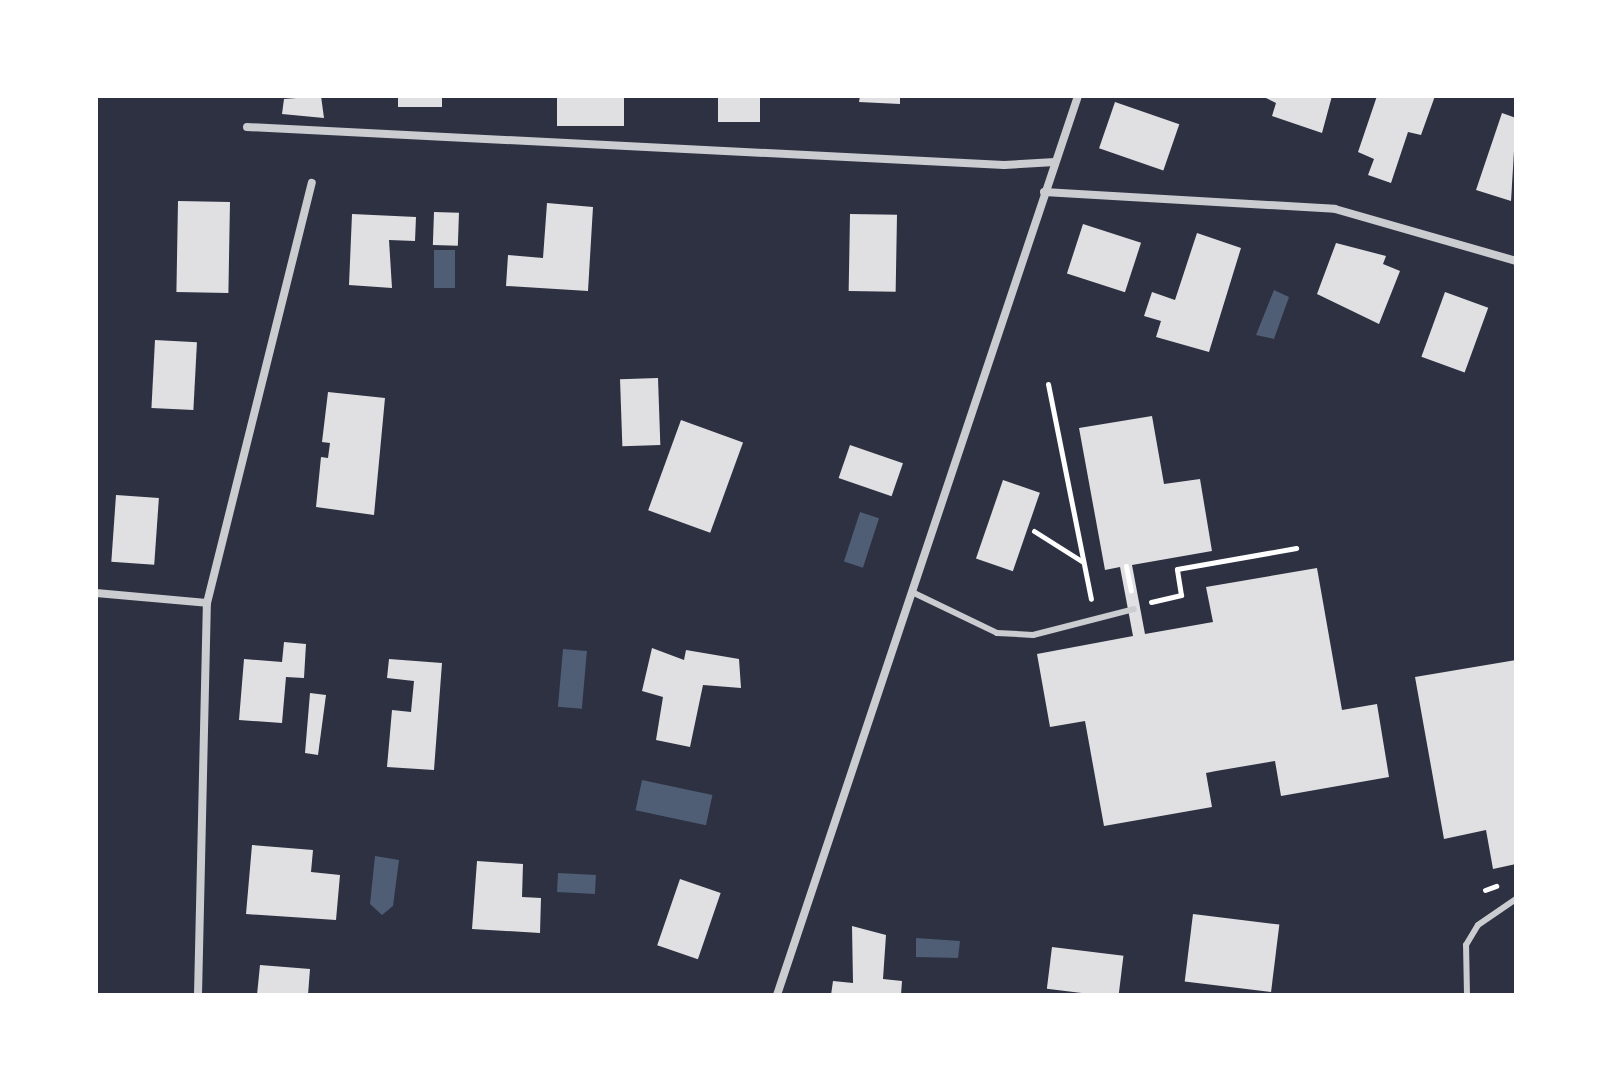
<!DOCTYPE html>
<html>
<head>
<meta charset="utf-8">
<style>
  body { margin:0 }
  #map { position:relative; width:1612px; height:1091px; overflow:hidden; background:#2d3142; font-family:"Roboto Condensed",sans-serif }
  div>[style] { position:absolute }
  .water>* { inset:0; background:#4f5d75; transform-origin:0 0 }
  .building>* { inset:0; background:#e0e0e3; transform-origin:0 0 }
  .path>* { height:5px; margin:-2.5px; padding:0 2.5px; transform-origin:2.5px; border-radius:2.5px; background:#fff }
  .service>* { height:6px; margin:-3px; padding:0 3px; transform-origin:3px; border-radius:3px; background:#caccd0 }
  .minor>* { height:8px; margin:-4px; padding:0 4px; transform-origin:4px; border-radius:4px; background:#caccd0 }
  span { translate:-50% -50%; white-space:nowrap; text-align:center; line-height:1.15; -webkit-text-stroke:8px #fff; paint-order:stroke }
  .frame { position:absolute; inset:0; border:98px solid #fff; pointer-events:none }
</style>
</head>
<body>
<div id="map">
  <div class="water">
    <div style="left:434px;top:250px;width:21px;height:38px"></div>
    <div style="clip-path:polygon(1274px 290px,1289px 297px,1274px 339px,1256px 335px)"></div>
    <div style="left:860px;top:512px;width:20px;height:52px;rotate:18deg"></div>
    <div style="left:563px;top:649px;width:24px;height:58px;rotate:5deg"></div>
    <div style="left:642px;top:780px;width:72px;height:31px;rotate:12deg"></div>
    <div style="clip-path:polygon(375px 856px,399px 860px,393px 906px,382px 915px,370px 904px)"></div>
    <div style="left:558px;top:873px;width:38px;height:19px;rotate:3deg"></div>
    <div style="clip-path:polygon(916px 938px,960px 941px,958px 958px,916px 957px)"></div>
  </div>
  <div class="building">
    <div style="clip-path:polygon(321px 96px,324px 118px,282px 114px,284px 99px)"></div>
    <div style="left:398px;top:96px;width:44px;height:11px"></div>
    <div style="left:557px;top:96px;width:67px;height:30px"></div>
    <div style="left:718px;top:96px;width:42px;height:26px"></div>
    <div style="clip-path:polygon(860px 96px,900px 96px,900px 104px,859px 102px)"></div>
    <div style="clip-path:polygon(1262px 96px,1332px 96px,1322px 133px,1272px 116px,1276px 103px)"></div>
    <div style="clip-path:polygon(1377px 96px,1435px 96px,1421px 135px,1408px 132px,1391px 183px,1368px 175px,1374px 159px,1358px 152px)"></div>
    <div style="left:1115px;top:102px;width:68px;height:49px;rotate:19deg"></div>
    <div style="clip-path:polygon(1502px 113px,1516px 118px,1511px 201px,1476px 190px)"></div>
    <div style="left:178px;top:201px;width:52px;height:91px;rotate:1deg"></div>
    <div style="clip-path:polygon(547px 203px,593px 207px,588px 291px,506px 286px,508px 255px,543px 258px)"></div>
    <div style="left:434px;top:212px;width:25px;height:33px;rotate:2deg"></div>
    <div style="clip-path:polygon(352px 214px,416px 217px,415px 241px,389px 240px,392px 288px,349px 285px)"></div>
    <div style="left:850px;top:214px;width:47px;height:77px;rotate:1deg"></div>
    <div style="left:1083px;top:224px;width:61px;height:52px;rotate:18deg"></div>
    <div style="clip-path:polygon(1197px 233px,1241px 248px,1209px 352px,1156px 337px,1161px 321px,1144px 316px,1152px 292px,1175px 300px)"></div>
    <div style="clip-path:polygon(1336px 243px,1386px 256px,1383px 264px,1400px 271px,1379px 324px,1317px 294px)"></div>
    <div style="left:1445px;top:292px;width:46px;height:69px;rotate:20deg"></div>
    <div style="left:155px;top:340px;width:42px;height:68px;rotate:3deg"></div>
    <div style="left:658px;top:378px;width:67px;height:38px;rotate:88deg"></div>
    <div style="clip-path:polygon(328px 392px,385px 398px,374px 515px,316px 507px,321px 457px,328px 458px,330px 443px,322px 442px)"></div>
    <div style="clip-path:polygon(1152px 416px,1164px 484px,1200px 479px,1212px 551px,1132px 565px,1145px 634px,1213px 622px,1206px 587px,1317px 568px,1342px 710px,1377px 704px,1389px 777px,1281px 796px,1275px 761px,1216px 771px,1206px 773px,1212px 807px,1104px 826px,1085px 721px,1050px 727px,1037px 654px,1133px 636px,1120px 567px,1105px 570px,1079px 428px)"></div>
    <div style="left:681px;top:420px;width:66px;height:96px;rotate:20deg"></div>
    <div style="left:850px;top:445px;width:56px;height:35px;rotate:19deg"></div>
    <div style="left:1003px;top:480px;width:39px;height:83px;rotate:19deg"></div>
    <div style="left:116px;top:495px;width:43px;height:67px;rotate:4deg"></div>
    <div style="clip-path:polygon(284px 642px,306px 644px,304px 678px,286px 677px,282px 723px,239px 720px,244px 659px,282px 662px)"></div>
    <div style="clip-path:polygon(652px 648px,684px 660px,686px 650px,739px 659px,741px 688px,703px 685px,690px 747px,656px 740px,663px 697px,642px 691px)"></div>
    <div style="clip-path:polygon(389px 659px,442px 663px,434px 770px,387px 767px,392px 710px,411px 712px,414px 681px,387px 678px)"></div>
    <div style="clip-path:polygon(1516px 660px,1516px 864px,1493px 869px,1486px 830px,1444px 839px,1415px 677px)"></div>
    <div style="clip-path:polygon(310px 693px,326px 695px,318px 755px,305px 753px)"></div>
    <div style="clip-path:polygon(252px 845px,313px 850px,311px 872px,340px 875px,336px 920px,246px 914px)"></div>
    <div style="clip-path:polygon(477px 861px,523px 864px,522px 897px,541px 898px,540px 933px,472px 929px)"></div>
    <div style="left:680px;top:879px;width:43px;height:70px;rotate:19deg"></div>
    <div style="left:1193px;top:914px;width:87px;height:68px;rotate:7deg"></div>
    <div style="clip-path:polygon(852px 926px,886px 935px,883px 979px,902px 981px,901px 995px,831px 995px,833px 981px,853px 983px)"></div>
    <div style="left:1052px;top:947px;width:72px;height:42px;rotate:7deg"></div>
    <div style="clip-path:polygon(260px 965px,310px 969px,308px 995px,257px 995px)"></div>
  </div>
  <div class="path">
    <div style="left:1048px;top:384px;width:219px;rotate:78.7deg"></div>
    <div style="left:1034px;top:531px;width:58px;rotate:32.3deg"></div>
    <div style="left:1126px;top:566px;width:25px;rotate:79deg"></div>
    <div style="left:1151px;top:602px;width:31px;rotate:-13deg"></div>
    <div style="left:1181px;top:595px;width:26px;rotate:-99deg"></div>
    <div style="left:1177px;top:569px;width:121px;rotate:-10deg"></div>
    <div style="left:1485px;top:890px;width:12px;rotate:-20deg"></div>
  </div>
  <div class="service">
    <div style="left:914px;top:593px;width:92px;rotate:25.7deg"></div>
    <div style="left:997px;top:633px;width:36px;rotate:3deg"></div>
    <div style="left:1033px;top:635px;width:104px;rotate:-14.4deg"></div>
    <div style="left:1467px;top:995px;width:50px;rotate:-91.1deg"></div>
    <div style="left:1466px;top:945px;width:23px;rotate:-59deg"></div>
    <div style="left:1478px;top:925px;width:46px;rotate:-34.4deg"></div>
  </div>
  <div class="minor">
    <div style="left:247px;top:127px;width:758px;rotate:2.87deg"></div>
    <div style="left:1004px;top:165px;width:51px;rotate:-3.4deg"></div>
    <div style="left:1044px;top:192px;width:291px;rotate:3.3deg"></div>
    <div style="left:1335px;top:209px;width:188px;rotate:16deg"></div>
    <div style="left:96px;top:593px;width:111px;rotate:5.1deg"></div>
    <div style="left:198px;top:995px;width:392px;rotate:-88.7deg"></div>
    <div style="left:207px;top:603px;width:433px;rotate:-76deg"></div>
    <div style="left:777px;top:995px;width:948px;rotate:-71.49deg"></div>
  </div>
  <div class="frame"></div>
</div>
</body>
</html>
